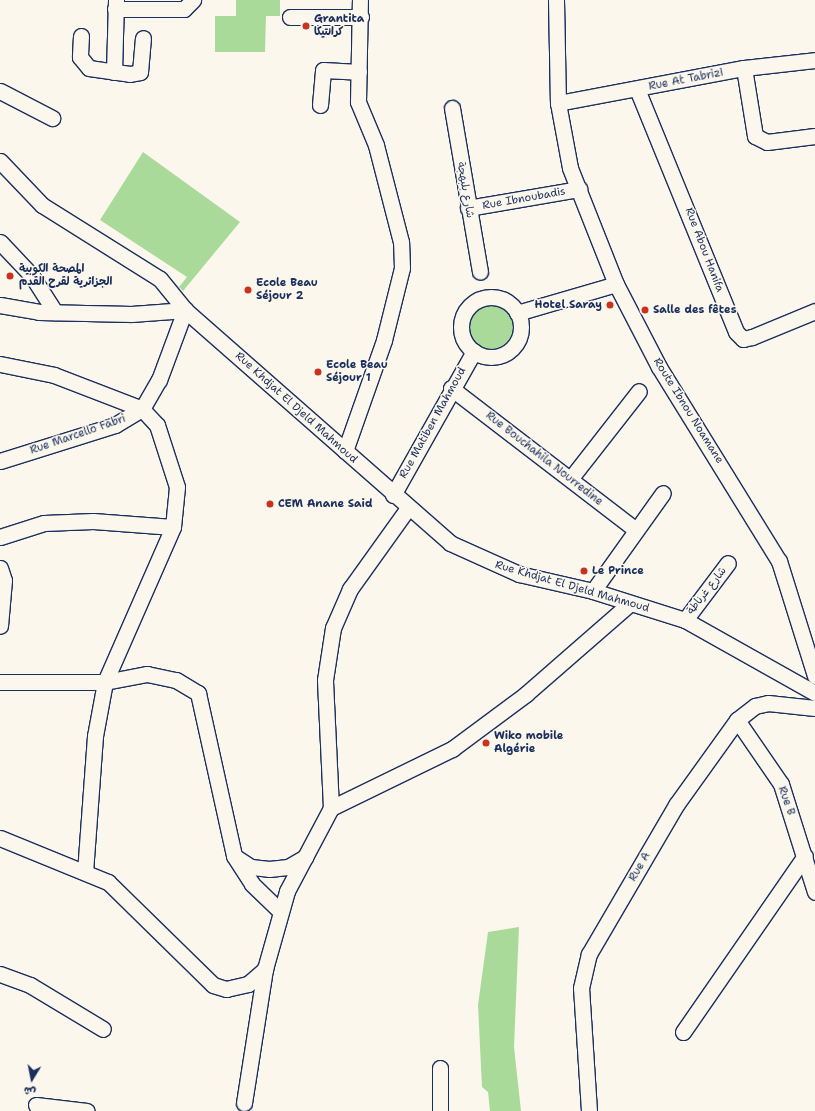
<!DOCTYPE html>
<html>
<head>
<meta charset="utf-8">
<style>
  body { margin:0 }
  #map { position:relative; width:815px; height:1111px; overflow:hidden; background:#fbf7ec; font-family:"Shantell Sans","Playpen Sans Arabic",sans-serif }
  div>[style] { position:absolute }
  .green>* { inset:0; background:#aada9a }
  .round { border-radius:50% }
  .roads { filter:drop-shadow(1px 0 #1b2f5e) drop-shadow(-1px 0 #1b2f5e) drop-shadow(0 1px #1b2f5e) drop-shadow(0 -1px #1b2f5e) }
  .minor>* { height:15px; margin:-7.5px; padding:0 7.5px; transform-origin:7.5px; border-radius:7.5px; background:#fbf7ec }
  .minor>.ring { margin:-7.5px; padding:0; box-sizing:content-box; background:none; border:15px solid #fbf7ec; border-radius:50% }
  .dots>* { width:11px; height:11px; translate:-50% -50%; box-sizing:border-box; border:2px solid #fbf7ec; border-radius:50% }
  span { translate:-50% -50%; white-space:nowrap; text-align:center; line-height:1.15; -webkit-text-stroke:3px #fbf7ec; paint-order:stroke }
  .poi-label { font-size:11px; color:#1b2f5e; font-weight:700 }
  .left { translate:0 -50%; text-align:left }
  .right { translate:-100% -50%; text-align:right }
  .street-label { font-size:11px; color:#1b2f5e }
  .north { position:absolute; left:12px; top:1059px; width:40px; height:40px; -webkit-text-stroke:3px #fbf7ec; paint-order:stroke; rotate:190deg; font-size:11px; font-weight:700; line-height:16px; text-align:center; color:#1b2f5e }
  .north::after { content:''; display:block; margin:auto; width:14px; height:18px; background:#1b2f5e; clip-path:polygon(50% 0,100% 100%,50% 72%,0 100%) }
</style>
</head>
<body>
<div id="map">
  <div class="green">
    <div style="clip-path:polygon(236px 0,280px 0,280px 16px,266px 16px,265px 52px,215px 52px,215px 16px,236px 16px)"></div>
    <div style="clip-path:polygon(143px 152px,240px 222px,183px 291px,179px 287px,187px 277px,100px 220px)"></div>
    <div class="round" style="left:467px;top:303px;width:46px;height:46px"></div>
    <div style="clip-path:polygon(519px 927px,514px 1047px,521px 1111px,490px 1111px,488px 1092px,482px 1087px,478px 1005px,488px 932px)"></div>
  </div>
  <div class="roads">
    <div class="minor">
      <div style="left:556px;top:0;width:103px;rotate:88.9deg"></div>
      <div style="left:558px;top:103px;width:66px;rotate:79.5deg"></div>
      <div style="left:570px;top:168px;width:125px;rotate:68.4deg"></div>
      <div style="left:616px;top:284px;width:93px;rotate:62.6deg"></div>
      <div style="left:659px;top:367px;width:228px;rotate:58.3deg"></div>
      <div style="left:779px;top:561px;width:121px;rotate:72.6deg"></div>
      <div style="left:115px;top:9px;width:69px"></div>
      <div style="left:184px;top:9px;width:13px;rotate:-45deg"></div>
      <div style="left:290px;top:17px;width:71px"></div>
      <div style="left:81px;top:36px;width:21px;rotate:93deg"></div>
      <div style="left:80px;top:57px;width:14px;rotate:51deg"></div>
      <div style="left:89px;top:68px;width:41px;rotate:8.3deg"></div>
      <div style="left:130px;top:74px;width:10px;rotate:-11deg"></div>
      <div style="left:140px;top:72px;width:34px;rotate:-85deg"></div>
      <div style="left:744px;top:68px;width:69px;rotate:80.8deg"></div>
      <div style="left:755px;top:136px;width:13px;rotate:27deg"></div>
      <div style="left:767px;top:142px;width:48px;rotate:-7.1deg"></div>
      <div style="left:114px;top:72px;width:72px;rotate:-88.4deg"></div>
      <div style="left:637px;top:89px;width:262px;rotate:67.8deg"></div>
      <div style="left:736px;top:332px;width:10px;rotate:45deg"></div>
      <div style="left:743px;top:339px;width:9px;rotate:-13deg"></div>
      <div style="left:752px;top:337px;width:68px;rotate:-22.4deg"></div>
      <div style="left:0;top:91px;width:59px;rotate:27.4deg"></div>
      <div style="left:558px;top:103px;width:189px;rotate:-10.7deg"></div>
      <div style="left:744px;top:68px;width:71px;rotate:-6.4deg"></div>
      <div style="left:320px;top:105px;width:35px;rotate:-85deg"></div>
      <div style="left:323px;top:70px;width:36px;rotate:3deg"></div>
      <div style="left:452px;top:108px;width:166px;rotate:80.3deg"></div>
      <div style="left:0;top:161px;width:61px;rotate:46.3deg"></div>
      <div style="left:42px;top:205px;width:139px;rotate:32.1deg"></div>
      <div style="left:160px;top:279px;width:40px;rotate:51deg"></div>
      <div style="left:185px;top:310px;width:353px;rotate:41.3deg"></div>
      <div style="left:450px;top:543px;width:76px;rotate:24.2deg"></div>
      <div style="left:519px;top:574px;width:76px;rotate:12.9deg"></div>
      <div style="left:593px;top:591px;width:96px;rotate:17.5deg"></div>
      <div style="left:685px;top:620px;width:149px;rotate:29.3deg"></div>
      <div style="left:468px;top:208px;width:113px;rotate:-9.7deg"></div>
      <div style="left:0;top:242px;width:47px;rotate:46.7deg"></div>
      <div style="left:32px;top:276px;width:43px;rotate:57.4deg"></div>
      <div class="ring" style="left:461px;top:297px;width:45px;height:45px"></div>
      <div style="left:0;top:305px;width:40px;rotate:10deg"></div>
      <div style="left:39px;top:312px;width:93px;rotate:1.2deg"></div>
      <div style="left:132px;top:314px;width:53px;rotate:-4.3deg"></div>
      <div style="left:517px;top:313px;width:103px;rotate:-16.3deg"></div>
      <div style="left:0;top:364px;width:55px;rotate:11.5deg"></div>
      <div style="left:54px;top:375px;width:94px;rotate:21.1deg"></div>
      <div style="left:142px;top:409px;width:22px;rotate:47deg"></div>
      <div style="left:157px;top:425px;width:65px;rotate:72.1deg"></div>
      <div style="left:177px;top:487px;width:40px;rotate:95.7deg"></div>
      <div style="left:173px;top:527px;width:169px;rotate:113.7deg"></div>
      <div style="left:105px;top:682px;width:55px;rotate:100.5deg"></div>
      <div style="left:95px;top:736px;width:136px;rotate:94.2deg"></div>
      <div style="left:451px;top:388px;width:233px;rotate:37.5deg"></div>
      <div style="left:345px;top:451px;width:118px;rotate:-70.6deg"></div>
      <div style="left:384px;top:340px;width:74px;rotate:-76deg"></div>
      <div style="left:402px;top:268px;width:26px;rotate:-92deg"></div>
      <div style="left:401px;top:242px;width:100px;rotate:-104.5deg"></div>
      <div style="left:376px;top:145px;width:47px;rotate:-112.7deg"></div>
      <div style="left:358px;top:102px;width:102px;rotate:-88.9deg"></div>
      <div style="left:0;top:461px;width:121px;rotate:-17.4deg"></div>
      <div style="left:115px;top:425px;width:31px;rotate:-31deg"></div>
      <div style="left:142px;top:409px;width:34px;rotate:-60deg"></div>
      <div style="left:159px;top:380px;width:75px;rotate:-69.6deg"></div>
      <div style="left:571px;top:478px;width:110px;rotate:-52deg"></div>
      <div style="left:393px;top:495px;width:165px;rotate:-60.6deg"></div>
      <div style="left:0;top:537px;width:46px;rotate:-17.7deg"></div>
      <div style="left:44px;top:523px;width:49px;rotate:-2.3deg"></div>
      <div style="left:93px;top:521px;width:80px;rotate:4.3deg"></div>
      <div style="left:0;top:568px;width:13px;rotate:72deg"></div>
      <div style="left:4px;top:580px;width:46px;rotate:95deg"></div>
      <div style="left:593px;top:591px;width:120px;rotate:-54.5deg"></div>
      <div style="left:685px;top:620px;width:71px;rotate:-53deg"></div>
      <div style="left:0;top:682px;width:105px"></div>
      <div style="left:105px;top:682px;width:43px;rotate:-10.8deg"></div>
      <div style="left:147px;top:674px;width:30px;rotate:12deg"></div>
      <div style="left:176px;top:680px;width:26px;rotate:31deg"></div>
      <div style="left:198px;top:693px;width:167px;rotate:77.5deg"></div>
      <div style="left:234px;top:856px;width:33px;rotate:57deg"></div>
      <div style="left:252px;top:884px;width:39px;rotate:44deg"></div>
      <div style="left:737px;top:720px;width:78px;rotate:55.5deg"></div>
      <div style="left:781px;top:784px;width:113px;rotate:72.5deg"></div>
      <div style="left:331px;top:808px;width:135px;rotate:-26deg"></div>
      <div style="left:452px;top:749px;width:92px;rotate:-36.6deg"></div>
      <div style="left:526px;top:694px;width:137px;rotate:-41.1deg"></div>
      <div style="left:0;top:838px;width:117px;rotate:22.2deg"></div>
      <div style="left:108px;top:882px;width:147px;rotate:44.4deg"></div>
      <div style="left:213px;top:985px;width:14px;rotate:17deg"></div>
      <div style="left:226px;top:989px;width:23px;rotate:-13deg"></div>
      <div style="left:248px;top:984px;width:23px;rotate:-41deg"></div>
      <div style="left:265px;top:969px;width:81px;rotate:-74.2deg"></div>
      <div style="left:287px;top:891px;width:94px;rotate:-62.1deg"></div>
      <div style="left:331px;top:808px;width:128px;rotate:-92.7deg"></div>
      <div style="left:325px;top:680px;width:53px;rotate:-81.3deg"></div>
      <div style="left:333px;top:628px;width:43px;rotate:-66.4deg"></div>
      <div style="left:350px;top:589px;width:100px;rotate:-54.4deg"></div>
      <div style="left:237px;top:858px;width:17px;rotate:33deg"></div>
      <div style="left:251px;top:867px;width:18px;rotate:6deg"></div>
      <div style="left:269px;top:869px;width:19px;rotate:-6deg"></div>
      <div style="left:288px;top:867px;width:20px;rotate:-30deg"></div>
      <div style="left:0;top:974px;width:32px;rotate:20deg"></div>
      <div style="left:30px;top:985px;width:85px;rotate:31.1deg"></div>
      <div style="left:683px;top:1032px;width:214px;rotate:-55.3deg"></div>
      <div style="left:244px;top:1103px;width:136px;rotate:-81.1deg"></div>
      <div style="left:36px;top:1105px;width:51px;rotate:6.7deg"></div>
      <div style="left:440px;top:1111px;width:43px;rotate:-90deg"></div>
      <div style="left:589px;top:1111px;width:123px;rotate:-93.7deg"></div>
      <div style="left:581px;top:988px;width:35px;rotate:-77deg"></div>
      <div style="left:589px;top:954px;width:173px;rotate:-59.7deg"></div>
      <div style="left:676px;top:805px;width:105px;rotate:-54.3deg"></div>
      <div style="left:737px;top:720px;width:23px;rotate:-38deg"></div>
      <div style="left:755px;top:706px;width:13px;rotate:-13deg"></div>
      <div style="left:768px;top:703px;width:47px;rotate:6.1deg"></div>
    </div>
  </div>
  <div class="dots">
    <div style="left:306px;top:26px;background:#c8321e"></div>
    <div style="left:10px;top:276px;background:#c8321e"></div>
    <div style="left:248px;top:290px;background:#c8321e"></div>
    <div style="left:610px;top:305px;background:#c8321e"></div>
    <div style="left:645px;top:310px;background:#c8321e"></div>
    <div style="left:318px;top:372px;background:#c8321e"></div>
    <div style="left:270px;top:504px;background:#c8321e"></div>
    <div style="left:584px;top:571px;background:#c8321e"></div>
    <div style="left:486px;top:743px;background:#c8321e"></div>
  </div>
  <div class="poi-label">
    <span class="left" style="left:314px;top:26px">Grantita<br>كرانتيكا</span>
    <span class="left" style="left:19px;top:276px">المصحة الكوبية<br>الجزائرية لقرح القدم</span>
    <span class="left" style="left:256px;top:290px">Ecole Beau<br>Séjour 2</span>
    <span class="right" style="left:602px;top:305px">Hotel Saray</span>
    <span class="left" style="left:653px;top:310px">Salle des fêtes</span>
    <span class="left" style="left:326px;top:372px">Ecole Beau<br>Séjour 1</span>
    <span class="left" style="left:278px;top:504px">CEM Anane Said</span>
    <span class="left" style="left:592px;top:571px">Le Prince</span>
    <span class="left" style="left:494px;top:743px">Wiko mobile<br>Algérie</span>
  </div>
  <div class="street-label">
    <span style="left:686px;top:80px;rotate:-11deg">Rue At Tabrizi</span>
    <span style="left:465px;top:190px;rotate:80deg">شارع بلبهجة</span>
    <span style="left:524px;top:199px;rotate:-10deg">Rue Ibnoubadis</span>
    <span style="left:704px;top:250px;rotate:69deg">Rue Abou Hanifa</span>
    <span style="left:296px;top:408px;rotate:42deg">Rue Khdjat El Djeld Mahmoud</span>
    <span style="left:688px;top:411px;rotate:58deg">Route Ibnou Noamane</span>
    <span style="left:433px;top:423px;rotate:-61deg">Rue Matiben Mahmoud</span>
    <span style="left:78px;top:435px;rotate:-19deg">Rue Marcello Fabri</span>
    <span style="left:544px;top:459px;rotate:38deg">Rue Bouchahila Nourredine</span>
    <span style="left:572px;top:587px;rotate:16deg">Rue Khdjat El Djeld Mahmoud</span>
    <span style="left:707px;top:591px;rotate:-52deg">شارع غرناطة</span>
    <span style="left:786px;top:801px;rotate:70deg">Rue B</span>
    <span style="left:640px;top:867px;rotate:-60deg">Rue A</span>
  </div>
  <div class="north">ش</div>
</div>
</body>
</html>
